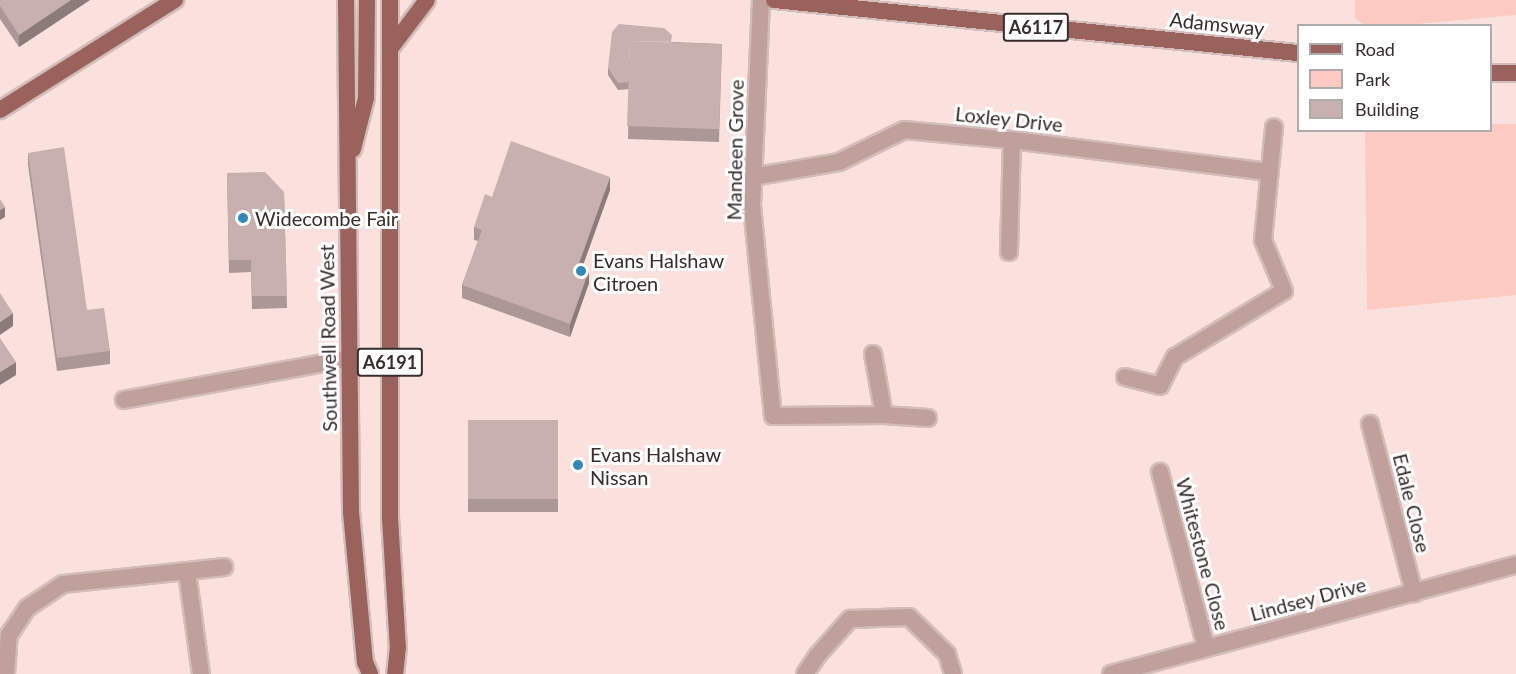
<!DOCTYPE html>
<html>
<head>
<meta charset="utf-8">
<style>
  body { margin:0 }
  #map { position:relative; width:1516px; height:674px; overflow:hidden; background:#fae1de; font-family:Lato,sans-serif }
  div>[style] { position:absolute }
  .green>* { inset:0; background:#fdc9c3 }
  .roads { filter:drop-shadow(2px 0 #d3bdba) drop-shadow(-2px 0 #d3bdba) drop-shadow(0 2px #d3bdba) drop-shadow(0 -2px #d3bdba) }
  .minor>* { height:16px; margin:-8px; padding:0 8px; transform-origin:8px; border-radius:8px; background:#c0a09b }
  .primary>* { height:16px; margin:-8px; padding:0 8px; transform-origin:8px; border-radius:8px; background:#9a625c }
  .wall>* { inset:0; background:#ab9795; transform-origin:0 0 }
  .shaded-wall>* { inset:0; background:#8b7b79 }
  .building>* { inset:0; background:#c7b0ad; transform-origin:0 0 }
  .dots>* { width:16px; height:16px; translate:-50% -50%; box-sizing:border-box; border:3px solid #fff; border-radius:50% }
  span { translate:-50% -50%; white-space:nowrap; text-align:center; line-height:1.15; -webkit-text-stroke:6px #fff; paint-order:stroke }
  .shield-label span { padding:2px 4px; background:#fff; border:2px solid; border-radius:4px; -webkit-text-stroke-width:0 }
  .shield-label { font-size:18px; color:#362d2c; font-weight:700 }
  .street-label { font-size:20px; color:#362d2c }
  .poi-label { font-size:20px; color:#362d2c }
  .left { translate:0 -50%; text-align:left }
  .legend { position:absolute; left:1297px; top:24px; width:195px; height:108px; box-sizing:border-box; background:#fff; border:2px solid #afabab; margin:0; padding:8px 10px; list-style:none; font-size:18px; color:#362d2c }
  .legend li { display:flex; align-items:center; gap:12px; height:30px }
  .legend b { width:30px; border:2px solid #afabab }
</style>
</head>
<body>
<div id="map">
  <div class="green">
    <div style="clip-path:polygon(1355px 0,1516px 0,1516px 15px,1405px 25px,1365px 25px,1355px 18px)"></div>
    <div style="clip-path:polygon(1491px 124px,1516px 124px,1516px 295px,1367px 310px,1365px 131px,1490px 130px)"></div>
  </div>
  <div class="roads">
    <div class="minor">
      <div style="left:761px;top:0;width:206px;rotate:92.5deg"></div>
      <div style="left:752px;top:206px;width:211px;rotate:84.3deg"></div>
      <div style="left:773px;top:416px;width:111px;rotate:-0.5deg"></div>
      <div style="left:884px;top:415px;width:62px;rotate:-100.2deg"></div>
      <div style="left:752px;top:177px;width:88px;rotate:-9.8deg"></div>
      <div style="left:839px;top:162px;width:72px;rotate:-26.2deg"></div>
      <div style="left:904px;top:130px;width:108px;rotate:5.3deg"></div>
      <div style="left:1012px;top:140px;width:259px;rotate:7.1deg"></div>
      <div style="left:1009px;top:252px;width:112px;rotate:-88.5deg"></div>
      <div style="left:1125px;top:377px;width:36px;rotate:14deg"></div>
      <div style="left:1160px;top:386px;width:33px;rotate:-63deg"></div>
      <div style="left:1175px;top:357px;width:127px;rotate:-31.2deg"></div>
      <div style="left:1284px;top:291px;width:55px;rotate:-112.4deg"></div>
      <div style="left:1263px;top:240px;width:113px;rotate:-84.4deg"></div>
      <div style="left:124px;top:400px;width:230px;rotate:-10.5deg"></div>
      <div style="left:884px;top:415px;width:44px;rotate:3.9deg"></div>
      <div style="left:1370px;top:424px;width:175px;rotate:75.4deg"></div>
      <div style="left:1160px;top:472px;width:181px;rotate:75.3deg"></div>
      <div style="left:187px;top:572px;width:103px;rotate:82.2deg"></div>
      <div style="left:6px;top:674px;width:39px;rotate:-86deg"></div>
      <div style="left:9px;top:635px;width:32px;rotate:-56deg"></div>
      <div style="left:27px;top:608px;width:43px;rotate:-33.7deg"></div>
      <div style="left:63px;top:584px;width:162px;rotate:-6deg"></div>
      <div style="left:805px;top:674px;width:22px;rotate:-56deg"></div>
      <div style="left:817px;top:656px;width:50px;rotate:-48.3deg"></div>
      <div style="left:850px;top:619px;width:59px;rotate:-1.9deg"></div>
      <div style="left:909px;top:617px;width:53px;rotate:44.2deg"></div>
      <div style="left:947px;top:654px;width:21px;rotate:73deg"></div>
      <div style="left:1111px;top:674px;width:419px;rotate:-15.1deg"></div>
    </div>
    <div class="primary">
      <div style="left:346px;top:0;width:512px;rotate:89.44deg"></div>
      <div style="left:351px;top:512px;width:151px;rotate:84.7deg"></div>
      <div style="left:365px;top:662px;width:13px;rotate:67deg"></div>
      <div style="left:390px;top:0;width:518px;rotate:90deg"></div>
      <div style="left:390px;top:518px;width:129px;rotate:86.5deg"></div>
      <div style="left:398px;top:647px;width:27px;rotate:96deg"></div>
      <div style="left:774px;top:0;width:527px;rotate:5.78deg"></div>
      <div style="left:390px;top:49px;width:61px;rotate:-52.9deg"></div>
      <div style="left:1490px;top:73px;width:26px"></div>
      <div style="left:0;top:110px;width:207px;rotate:-32.2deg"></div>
      <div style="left:353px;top:149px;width:53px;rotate:-75.7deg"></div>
      <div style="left:366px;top:98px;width:98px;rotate:-89.4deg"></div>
    </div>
  </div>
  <div class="wall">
    <div style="clip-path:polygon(0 0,90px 0,19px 47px,0 19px)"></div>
    <div style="clip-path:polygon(672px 42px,722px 44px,719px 142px,628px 139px,629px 89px,618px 90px,608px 75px,608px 68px)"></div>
    <div style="clip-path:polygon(28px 153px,87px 310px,110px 351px,110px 364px,57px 371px,28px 165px)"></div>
    <div style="clip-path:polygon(227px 173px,284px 192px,287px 308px,252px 309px,251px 272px,229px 273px)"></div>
    <div style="clip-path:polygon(610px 190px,582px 268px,589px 283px,570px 337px,462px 298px,462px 285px,478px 241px,474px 240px,474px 227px)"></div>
    <div style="left:468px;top:420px;width:90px;height:92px"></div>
  </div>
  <div class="shaded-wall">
    <div style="clip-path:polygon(71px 0,90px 0,19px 47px,19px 35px)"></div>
    <div style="clip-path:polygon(610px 177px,610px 190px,578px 279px,578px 266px)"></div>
    <div style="clip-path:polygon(5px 207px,5px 217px,0 220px,0 210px)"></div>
    <div style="clip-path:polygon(589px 270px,589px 283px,570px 337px,570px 324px)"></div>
    <div style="clip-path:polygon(13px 313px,13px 326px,0 335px,0 322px)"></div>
    <div style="clip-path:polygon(16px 362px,16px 375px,0 385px,0 372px)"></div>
  </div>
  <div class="building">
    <div style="clip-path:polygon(0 0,71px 0,19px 35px,0 6px)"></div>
    <div style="clip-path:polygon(619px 24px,664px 28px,672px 35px,671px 42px,630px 41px,629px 82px,618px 83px,608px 68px,612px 32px)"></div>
    <div style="left:630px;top:41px;width:92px;height:85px;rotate:2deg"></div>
    <div style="clip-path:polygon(511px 141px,610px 177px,578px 266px,589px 270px,570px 324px,462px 285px,482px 230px,474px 227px,485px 194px,492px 197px)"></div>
    <div style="clip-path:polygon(64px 147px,87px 310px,104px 308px,110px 351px,57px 358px,28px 153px)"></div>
    <div style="clip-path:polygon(265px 172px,284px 192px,287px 296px,252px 296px,251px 260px,229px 260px,227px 173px)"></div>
    <div style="clip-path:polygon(0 199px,5px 207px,0 210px)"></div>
    <div style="clip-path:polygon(0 293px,13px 313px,0 322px)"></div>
    <div style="clip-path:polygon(0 338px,16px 362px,0 372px)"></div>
    <div style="left:468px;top:420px;width:90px;height:79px"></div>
  </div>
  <div class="dots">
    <div style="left:243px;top:218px;background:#3089b7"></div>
    <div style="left:581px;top:271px;background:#3089b7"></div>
    <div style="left:578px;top:465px;background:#3089b7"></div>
  </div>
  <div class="shield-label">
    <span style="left:1036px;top:27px">A6117</span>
    <span style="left:390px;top:362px">A6191</span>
  </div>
  <div class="street-label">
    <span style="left:1217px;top:24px;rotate:6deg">Adamsway</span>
    <span style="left:1009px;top:119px;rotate:6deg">Loxley Drive</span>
    <span style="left:735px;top:150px;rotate:-89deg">Mandeen Grove</span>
    <span style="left:328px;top:338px;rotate:-91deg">Southwell Road West</span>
    <span style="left:1412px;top:503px;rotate:76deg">Edale Close</span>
    <span style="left:1203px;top:554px;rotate:75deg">Whitestone Close</span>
    <span style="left:1308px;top:599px;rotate:-15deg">Lindsey Drive</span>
  </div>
  <div class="poi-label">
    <span class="left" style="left:255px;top:218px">Widecombe Fair</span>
    <span class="left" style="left:593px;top:272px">Evans Halshaw<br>Citroen</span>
    <span class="left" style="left:590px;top:466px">Evans Halshaw<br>Nissan</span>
  </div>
  <ul class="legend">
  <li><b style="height:8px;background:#9a625c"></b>Road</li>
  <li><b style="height:16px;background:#fdc9c3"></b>Park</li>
  <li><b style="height:16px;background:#c7b0ad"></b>Building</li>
  </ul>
</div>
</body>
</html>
